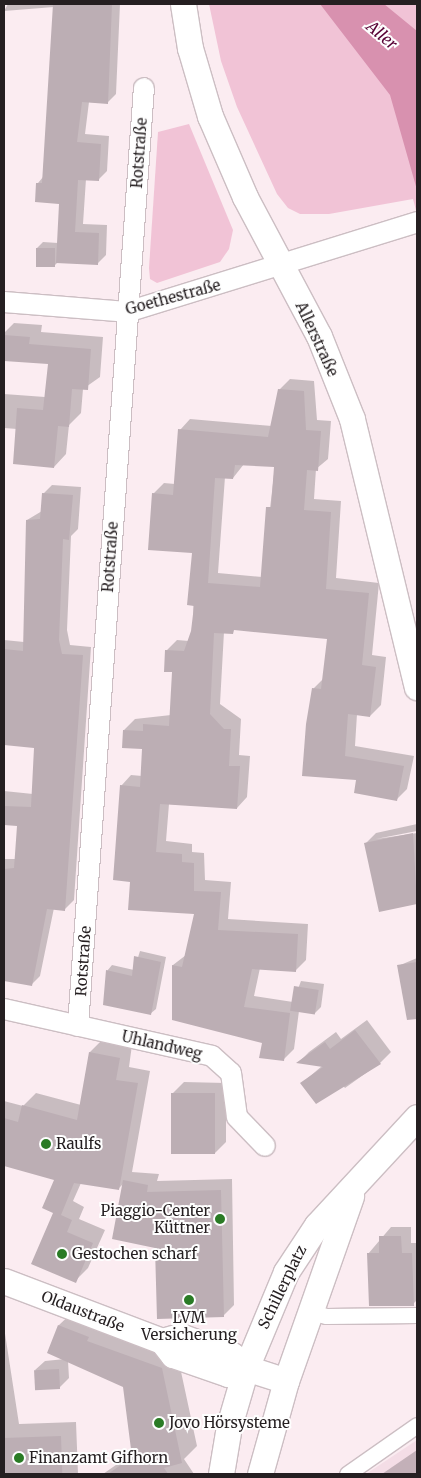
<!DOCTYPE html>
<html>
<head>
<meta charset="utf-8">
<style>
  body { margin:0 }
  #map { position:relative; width:421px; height:1478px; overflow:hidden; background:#fbecf1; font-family:Merriweather,serif }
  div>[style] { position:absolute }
  .built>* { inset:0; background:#f4dde6 }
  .green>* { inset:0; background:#f1c3d6 }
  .water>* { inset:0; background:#d891af }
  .shadow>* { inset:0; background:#0003 }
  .building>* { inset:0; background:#bcaeb4; transform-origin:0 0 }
  .roads { filter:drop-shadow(1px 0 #ccbec3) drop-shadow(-1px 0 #ccbec3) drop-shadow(0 1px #ccbec3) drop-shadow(0 -1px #ccbec3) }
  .pedestrian>* { height:15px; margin:-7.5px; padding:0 7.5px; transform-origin:7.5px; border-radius:7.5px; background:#fff }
  .minor>* { height:20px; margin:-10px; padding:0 10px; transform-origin:10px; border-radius:10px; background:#fff }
  .tertiary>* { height:25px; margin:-12.5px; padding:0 12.5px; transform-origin:12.5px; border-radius:12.5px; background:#fff }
  .dots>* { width:14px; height:14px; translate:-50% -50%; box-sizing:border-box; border:2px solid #fefefe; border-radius:50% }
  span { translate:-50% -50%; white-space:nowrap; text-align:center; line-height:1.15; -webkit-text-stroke:4px #fefefe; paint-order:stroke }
  .street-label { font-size:15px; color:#251f21 }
  .poi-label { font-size:15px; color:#251f21 }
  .left { translate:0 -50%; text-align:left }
  .right { translate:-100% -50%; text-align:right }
  .water-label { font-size:16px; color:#570134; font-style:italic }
  .frame { position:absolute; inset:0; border:5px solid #251f21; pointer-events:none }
</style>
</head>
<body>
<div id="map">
  <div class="built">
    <div style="clip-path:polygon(417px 1440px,417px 1474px,366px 1474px)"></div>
  </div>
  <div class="green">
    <div style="clip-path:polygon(209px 4px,417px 4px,417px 214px,413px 199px,329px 214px,300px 214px,288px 208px,277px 194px,237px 107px,221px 61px)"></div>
    <div style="clip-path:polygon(189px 124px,233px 230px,229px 249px,220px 262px,157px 283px,150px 279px,149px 268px,158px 132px)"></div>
  </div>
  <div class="water">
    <div style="clip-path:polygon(320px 4px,384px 4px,417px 31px,417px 190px,390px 95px)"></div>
  </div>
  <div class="shadow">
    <div style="clip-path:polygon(8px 4px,120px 4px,116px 94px,107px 103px,89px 102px,85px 134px,109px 136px,107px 171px,98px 180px,86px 179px,83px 224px,107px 225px,106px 255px,97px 264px,58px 262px,53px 267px,37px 248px,43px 242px,58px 243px,60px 203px,38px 183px,43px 177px,54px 7px,4px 11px)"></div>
    <div style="clip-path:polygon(14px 323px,42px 325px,41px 332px,103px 337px,100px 377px,83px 389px,81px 413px,69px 425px,66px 454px,54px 467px,17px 429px,4px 428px,4px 394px,45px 397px,49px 363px,4px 360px,4px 333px)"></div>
    <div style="clip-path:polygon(evenodd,290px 379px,314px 381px,317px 420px,331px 421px,328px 459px,316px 469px,314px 499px,341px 501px,336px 578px,379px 583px,372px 655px,386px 657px,381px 705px,370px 716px,357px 714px,355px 746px,414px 756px,407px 789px,397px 799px,358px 779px,303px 775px,314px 688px,324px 678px,328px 638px,237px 629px,224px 632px,220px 704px,241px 719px,239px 755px,250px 756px,247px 797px,237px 808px,169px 804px,166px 841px,192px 844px,192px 852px,204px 853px,205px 880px,231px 882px,228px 919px,308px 924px,306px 960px,295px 971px,260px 968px,254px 996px,293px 1002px,301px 981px,324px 984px,321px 1007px,315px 1013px,299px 1011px,294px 1049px,283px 1060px,263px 1042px,173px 1019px,173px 965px,186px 955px,196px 913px,131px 881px,121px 786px,131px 775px,142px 776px,143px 748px,124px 730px,135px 719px,171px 715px,173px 671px,166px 651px,177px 640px,189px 641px,193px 631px,194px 552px,153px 494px,164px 483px,175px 484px,180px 430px,190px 419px,272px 426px,279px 390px,290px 379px,244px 464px,275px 466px,262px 577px,218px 573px,225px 477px,233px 478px,244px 464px)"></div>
    <div style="clip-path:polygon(52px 485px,81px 487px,78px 529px,71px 536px,67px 630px,70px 645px,91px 647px,74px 900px,65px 909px,54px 908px,40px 976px,31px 985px,4px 979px,4px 859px,16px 859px,18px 825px,4px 824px,4px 791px,33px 794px,36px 747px,4px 744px,4px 640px,24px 642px,27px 520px,42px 511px,43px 494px)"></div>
    <div style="clip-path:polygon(417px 824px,417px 831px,376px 839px,417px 833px,417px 903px,380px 911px,365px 844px,376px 833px)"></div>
    <div style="clip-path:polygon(140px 951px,166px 957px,156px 1009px,150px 1014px,107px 971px,112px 965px,134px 970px)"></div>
    <div style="clip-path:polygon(417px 958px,417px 1016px,408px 1018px,398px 966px)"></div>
    <div style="clip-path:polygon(367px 1020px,391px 1052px,380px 1063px,345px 1088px,342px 1084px,302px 1083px,322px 1066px,299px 1062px,309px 1052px,336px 1032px,341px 1039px)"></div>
    <div style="clip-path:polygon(103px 1039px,132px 1045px,129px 1067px,150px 1071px,132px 1172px,159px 1174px,157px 1181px,232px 1179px,234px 1305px,223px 1316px,156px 1247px,123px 1184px,118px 1189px,81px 1183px,73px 1201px,84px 1207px,79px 1219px,105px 1230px,88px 1268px,75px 1281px,54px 1213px,56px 1179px,4px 1163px,4px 1101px,23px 1106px,36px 1093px,81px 1105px,90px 1052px)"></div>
    <div style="clip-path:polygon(184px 1082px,226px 1083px,226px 1142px,215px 1153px,173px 1093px)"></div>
    <div style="clip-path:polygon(391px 1227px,411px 1227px,411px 1243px,417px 1243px,417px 1300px,413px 1304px,368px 1254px)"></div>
    <div style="clip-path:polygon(75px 1310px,177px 1353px,197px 1446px,184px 1459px,194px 1474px,103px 1474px,133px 1453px,124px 1386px,68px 1361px,69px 1378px,59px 1388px,35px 1370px,45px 1361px,65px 1359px,49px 1352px,59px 1325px)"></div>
    <div style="clip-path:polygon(4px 1327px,19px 1424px,76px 1422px,78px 1474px,4px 1474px)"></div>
    <div style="clip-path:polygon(417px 1450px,417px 1474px,382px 1474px)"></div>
  </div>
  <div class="building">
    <div style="clip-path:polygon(53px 4px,112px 4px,108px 104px,82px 102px,77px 142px,101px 144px,99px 181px,78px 180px,75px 232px,99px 233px,98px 265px,56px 263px,59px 204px,35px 202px,36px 183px,42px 183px)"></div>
    <div style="left:36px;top:248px;width:19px;height:19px"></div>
    <div style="clip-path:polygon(4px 335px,30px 337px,29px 344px,91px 349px,88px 390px,72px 389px,69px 427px,58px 426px,54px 468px,13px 464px,17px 408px,43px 410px,48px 364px,4px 361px)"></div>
    <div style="clip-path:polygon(evenodd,278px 389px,304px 391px,306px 430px,321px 431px,318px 471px,307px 470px,304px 510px,331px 512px,326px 589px,369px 593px,362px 665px,376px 667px,370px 717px,348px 714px,345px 756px,404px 766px,397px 801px,354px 793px,356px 780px,302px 776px,306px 724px,312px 688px,321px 689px,327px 639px,234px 630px,233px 634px,214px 633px,210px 714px,224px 729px,231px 729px,229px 766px,240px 766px,237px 809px,160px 804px,156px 852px,182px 854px,182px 862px,194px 863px,194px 891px,221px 892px,218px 930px,298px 934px,296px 972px,252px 969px,244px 1007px,290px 1013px,284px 1061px,259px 1058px,262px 1043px,172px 1020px,172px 965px,182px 967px,194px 914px,128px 910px,130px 882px,113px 880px,120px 785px,140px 787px,142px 749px,122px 748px,123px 730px,143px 731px,143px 724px,169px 726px,172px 672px,164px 672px,165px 650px,184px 651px,191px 631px,194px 606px,187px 605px,192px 553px,148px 550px,152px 493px,173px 495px,178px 429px,268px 437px,278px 389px,235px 465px,274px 467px,271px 507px,266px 507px,260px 587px,208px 583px,215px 478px,233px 479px,235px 465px)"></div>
    <div style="clip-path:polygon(42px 493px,73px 495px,69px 540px,63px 539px,59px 640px,62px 654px,83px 655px,65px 911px,47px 909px,32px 986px,4px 981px,4px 869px,14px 868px,17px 826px,4px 825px,4px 806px,31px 807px,34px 748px,4px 745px,4px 649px,23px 651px,26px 520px,40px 519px)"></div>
    <div style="clip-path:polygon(413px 833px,417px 904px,379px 912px,364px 843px)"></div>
    <div style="clip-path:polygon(134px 956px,161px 962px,151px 1015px,103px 1005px,106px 970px,132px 976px)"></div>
    <div style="clip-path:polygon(417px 962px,417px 1019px,407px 1020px,397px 965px)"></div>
    <div style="left:294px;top:986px;width:25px;height:25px;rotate:9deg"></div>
    <div style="clip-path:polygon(355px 1030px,381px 1064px,316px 1104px,300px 1083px,323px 1067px,296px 1063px,325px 1042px,330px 1049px)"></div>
    <div style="clip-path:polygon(89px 1052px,120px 1058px,116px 1080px,138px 1083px,119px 1190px,74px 1183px,61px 1215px,72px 1220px,67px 1232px,93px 1243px,76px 1283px,31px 1264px,53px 1213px,42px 1208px,54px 1180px,4px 1166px,4px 1118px,18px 1122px,22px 1105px,77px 1120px)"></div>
    <div style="left:171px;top:1093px;width:44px;height:61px"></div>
    <div style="clip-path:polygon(123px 1180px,148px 1185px,147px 1192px,221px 1190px,224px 1317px,157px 1319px,155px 1248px,112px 1239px)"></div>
    <div style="clip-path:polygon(379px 1236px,401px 1236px,402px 1253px,412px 1253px,414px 1306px,369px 1306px,367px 1253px,379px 1253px)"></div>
    <div style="clip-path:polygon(58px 1325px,89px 1337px,87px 1341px,162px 1368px,182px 1463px,164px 1468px,168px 1474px,108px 1474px,132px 1457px,123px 1387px,47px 1353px)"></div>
    <div style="left:59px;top:1369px;width:20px;height:25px;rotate:87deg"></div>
    <div style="left:61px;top:1436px;width:38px;height:57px;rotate:88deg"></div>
  </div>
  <div class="roads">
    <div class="pedestrian">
      <div style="left:310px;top:1312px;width:16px;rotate:14deg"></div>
      <div style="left:326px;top:1316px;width:91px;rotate:-0.6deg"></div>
      <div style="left:347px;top:1474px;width:85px;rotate:-35deg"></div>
    </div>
    <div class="minor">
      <div style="left:4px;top:302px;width:123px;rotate:4.6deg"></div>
      <div style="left:127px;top:312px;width:304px;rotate:-17.2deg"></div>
      <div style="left:4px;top:1009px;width:213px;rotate:12.7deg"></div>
      <div style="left:212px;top:1056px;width:25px;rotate:42deg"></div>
      <div style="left:231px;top:1073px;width:44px;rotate:82.2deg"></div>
      <div style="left:237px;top:1117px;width:40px;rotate:46deg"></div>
      <div style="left:78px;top:1026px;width:940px;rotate:-85.98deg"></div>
    </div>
    <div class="tertiary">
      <div style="left:183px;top:4px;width:45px;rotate:81deg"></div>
      <div style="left:190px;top:48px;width:71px;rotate:73.6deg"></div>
      <div style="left:210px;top:116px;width:88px;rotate:66.6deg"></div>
      <div style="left:245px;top:197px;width:157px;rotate:62deg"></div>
      <div style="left:319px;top:336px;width:89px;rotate:68.3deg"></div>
      <div style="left:352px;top:419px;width:276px;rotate:76.4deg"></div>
      <div style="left:4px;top:1281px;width:169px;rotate:20.8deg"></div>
      <div style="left:162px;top:1341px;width:18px;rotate:52deg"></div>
      <div style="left:173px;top:1355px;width:58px;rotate:19.1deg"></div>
      <div style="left:228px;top:1374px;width:19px;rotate:-18deg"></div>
      <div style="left:162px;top:1341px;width:19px;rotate:-16deg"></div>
      <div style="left:180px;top:1336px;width:55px;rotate:20.1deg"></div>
      <div style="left:232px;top:1355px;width:19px;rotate:43deg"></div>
      <div style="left:246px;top:1368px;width:42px;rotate:18deg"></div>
      <div style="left:221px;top:1474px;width:49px;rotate:-80.5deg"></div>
      <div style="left:229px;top:1426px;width:60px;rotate:-73.7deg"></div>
      <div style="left:246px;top:1368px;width:104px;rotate:-67.4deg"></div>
      <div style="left:286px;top:1272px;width:56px;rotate:-56.6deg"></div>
      <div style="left:317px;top:1225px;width:147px;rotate:-47.2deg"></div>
      <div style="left:260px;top:1474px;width:97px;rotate:-74.4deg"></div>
      <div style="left:286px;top:1381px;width:196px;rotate:-70.6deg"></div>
    </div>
  </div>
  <div class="dots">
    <div style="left:46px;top:1144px;background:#2a7b25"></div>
    <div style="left:220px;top:1219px;background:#2a7b25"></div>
    <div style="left:62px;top:1254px;background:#2a7b25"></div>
    <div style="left:189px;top:1300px;background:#2a7b25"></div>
    <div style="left:159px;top:1423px;background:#2a7b25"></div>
    <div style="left:19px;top:1458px;background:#2a7b25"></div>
  </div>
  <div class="street-label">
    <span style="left:139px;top:153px;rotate:-86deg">Rotstraße</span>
    <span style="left:173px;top:297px;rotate:-15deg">Goethestraße</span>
    <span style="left:317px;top:339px;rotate:65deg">Allerstraße</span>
    <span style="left:110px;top:557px;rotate:-86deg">Rotstraße</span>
    <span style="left:83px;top:961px;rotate:-86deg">Rotstraße</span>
    <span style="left:162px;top:1045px;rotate:13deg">Uhlandweg</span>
    <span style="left:282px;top:1287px;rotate:-64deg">Schillerplatz</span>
    <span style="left:83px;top:1311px;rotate:21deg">Oldaustraße</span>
  </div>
  <div class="poi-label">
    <span class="left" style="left:56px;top:1144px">Raulfs</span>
    <span class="right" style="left:210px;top:1219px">Piaggio-Center<br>Küttner</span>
    <span class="left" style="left:72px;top:1254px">Gestochen scharf</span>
    <span style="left:189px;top:1326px">LVM<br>Versicherung</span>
    <span class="left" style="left:169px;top:1423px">Jovo Hörsysteme</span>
    <span class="left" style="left:29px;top:1458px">Finanzamt Gifhorn</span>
  </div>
  <div class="water-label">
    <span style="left:382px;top:35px;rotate:41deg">Aller</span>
  </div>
  <div class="frame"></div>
</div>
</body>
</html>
